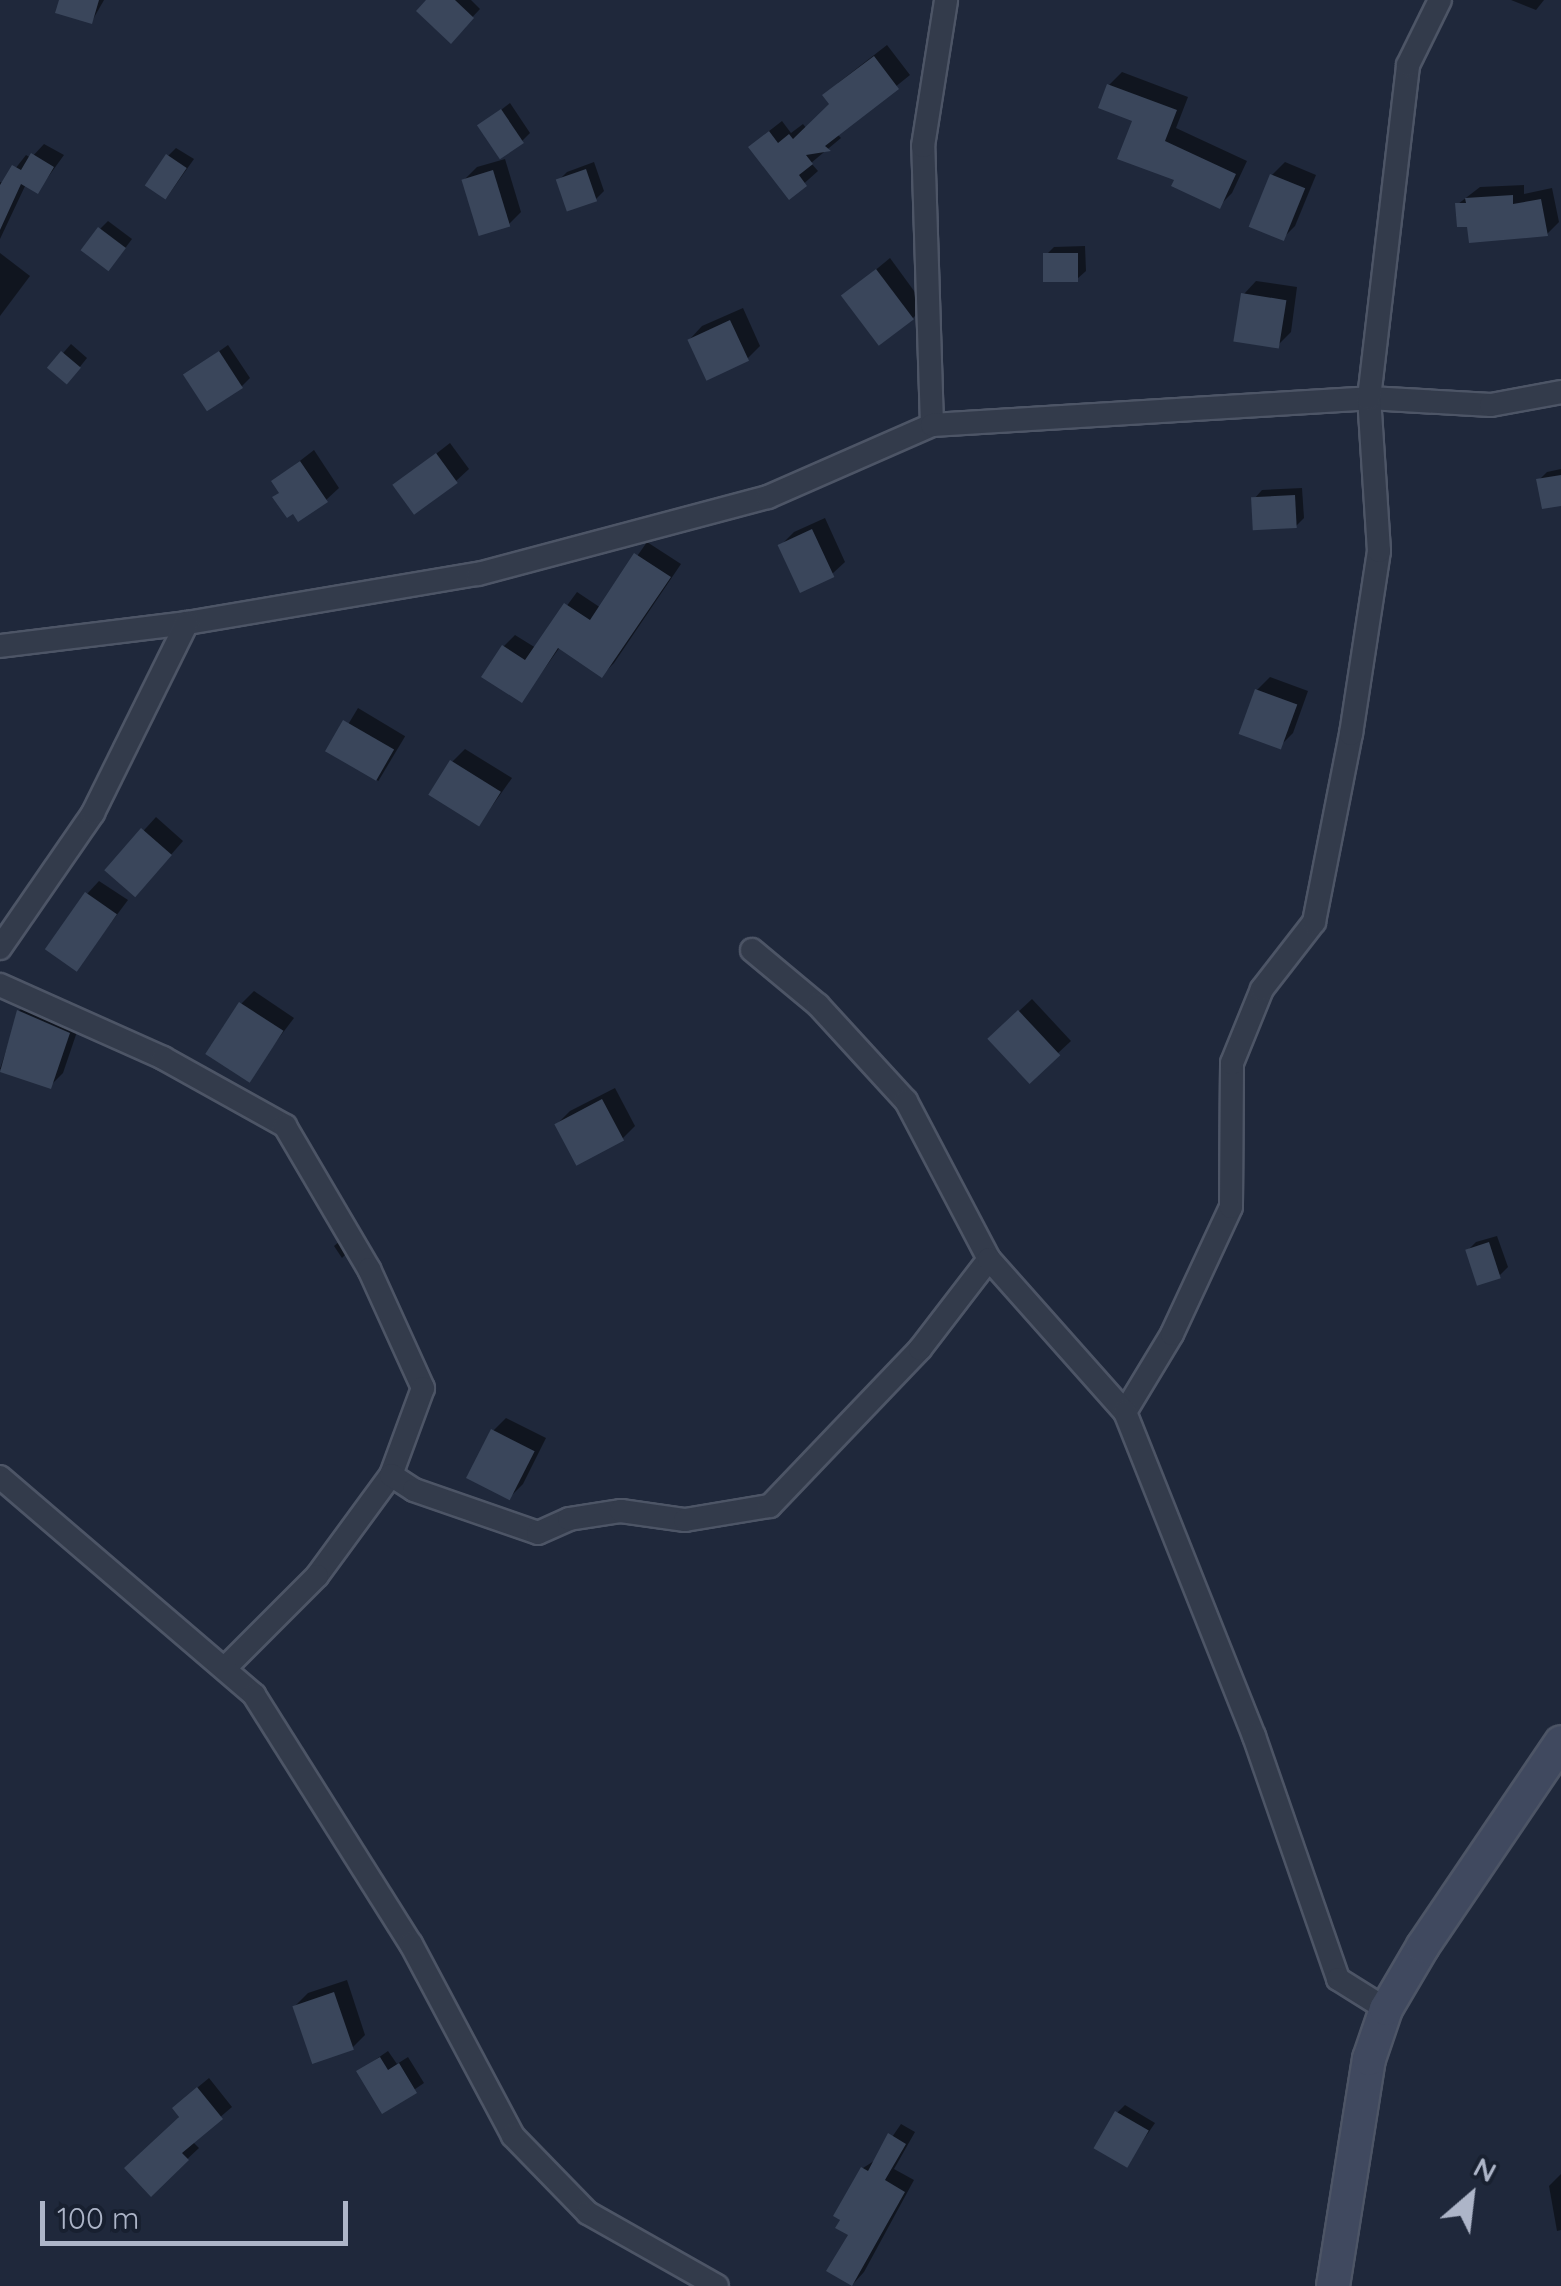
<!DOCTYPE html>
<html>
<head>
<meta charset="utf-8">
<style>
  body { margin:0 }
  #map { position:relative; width:1561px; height:2286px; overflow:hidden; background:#1f283b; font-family:Quicksand,sans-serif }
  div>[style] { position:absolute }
  .shadow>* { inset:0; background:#0007; transform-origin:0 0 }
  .building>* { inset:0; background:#3a465b; transform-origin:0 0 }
  .roads { filter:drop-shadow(2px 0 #4d5566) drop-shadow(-2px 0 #4d5566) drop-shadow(0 2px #4d5566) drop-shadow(0 -2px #4d5566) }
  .minor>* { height:22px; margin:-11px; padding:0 11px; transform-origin:11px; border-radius:11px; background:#333b4b }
  .secondary>* { height:32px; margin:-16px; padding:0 16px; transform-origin:16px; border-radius:16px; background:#40495f }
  span { translate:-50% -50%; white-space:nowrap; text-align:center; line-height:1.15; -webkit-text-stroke:8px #182030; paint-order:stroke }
  .north { position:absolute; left:1421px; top:2146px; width:100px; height:100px; -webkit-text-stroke:8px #182030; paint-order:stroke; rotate:28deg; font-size:28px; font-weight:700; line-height:40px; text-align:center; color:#adb5c8 }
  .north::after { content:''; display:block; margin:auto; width:35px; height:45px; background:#adb5c8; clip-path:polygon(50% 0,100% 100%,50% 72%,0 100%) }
  .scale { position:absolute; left:40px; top:2201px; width:308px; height:45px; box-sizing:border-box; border:5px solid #adb5c8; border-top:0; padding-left:12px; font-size:30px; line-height:35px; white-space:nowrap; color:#adb5c8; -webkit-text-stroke:8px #182030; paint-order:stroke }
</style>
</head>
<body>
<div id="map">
  <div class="shadow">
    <div style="clip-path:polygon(61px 0,104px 0,92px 21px)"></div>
    <div style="clip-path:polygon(430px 0,471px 0,480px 9px,451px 40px)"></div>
    <div style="clip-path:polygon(1511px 0,1544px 0,1536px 10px)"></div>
    <div style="clip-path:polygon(887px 45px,910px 75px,837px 134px,841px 138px,811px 163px,818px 171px,790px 196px,764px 135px,782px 121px,791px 133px,803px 124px,807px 129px,833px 104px,838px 83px)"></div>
    <div style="clip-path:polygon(1122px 72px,1188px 97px,1176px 128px,1247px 161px,1232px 193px,1219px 206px,1178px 179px,1109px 85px)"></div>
    <div style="clip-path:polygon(510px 103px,530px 133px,522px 141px,480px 126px)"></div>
    <div style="clip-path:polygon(44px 144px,64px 155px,38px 191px,26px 184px,0 239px,0 182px,4px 183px,26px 155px,31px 158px)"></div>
    <div style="clip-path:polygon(176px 148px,194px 159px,167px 197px,168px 156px)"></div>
    <div style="clip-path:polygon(505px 159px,521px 212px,508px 225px,464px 180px,477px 167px)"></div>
    <div style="clip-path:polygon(594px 162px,604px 191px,596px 199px,559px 180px,567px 172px)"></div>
    <div style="clip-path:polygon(1285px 162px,1316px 175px,1295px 226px,1282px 239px,1272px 175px)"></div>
    <div style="clip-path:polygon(1524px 185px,1524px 194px,1552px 188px,1559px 222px,1547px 234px,1458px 204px,1480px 187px)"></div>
    <div style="clip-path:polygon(108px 221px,132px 239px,117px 259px,100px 229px)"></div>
    <div style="clip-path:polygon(1085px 246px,1086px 271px,1077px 279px,1046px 255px,1054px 247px)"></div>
    <div style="clip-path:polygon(0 253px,30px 276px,0 316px)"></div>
    <div style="clip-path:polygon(890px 258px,925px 306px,912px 319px,844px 296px)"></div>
    <div style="clip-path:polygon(1256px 281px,1297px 287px,1291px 332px,1278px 345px,1244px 294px)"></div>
    <div style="clip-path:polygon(743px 308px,760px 346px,747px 359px,690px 339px,702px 326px)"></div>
    <div style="clip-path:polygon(71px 344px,87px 358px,75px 373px,50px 368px)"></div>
    <div style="clip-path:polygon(228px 345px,250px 378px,242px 386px,187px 374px)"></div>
    <div style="clip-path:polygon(450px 443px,469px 469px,456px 481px,396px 485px)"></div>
    <div style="clip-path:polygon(314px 450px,339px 488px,326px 500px,281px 492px,274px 481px)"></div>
    <div style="clip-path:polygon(1561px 469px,1561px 503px,1539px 480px,1547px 472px)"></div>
    <div style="clip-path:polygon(1302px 488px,1304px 518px,1296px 526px,1254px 499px,1262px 490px)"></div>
    <div style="clip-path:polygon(825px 518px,845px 562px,832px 574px,781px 545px,794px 532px)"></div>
    <div style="clip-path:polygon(647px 542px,681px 564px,614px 663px,602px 675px,560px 647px,522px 700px,503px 647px,515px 635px,536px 648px,577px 592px,601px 608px)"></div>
    <div style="clip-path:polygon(1270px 677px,1308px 691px,1293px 733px,1280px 746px,1257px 690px)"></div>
    <div style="left:358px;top:708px;width:55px;height:52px;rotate:31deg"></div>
    <div style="clip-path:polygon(465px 749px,512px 778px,480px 823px,452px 762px)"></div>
    <div style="clip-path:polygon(156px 817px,183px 841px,148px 881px,108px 870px)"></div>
    <div style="clip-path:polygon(99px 881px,128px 900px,77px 968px,87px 894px)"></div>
    <div style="clip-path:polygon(254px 991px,294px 1018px,247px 1080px,241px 1004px)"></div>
    <div style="clip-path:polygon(32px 999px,81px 1020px,63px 1073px,50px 1086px,0 1069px,19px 1011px)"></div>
    <div style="clip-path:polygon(1032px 999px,1071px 1041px,1029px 1080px,1003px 1026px)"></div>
    <div style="clip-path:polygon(615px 1088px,635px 1126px,622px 1139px,557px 1124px,570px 1111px)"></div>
    <div style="clip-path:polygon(1497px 1236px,1508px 1267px,1500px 1275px,1468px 1250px,1476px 1242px)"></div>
    <div style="clip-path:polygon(340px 1241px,347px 1253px,342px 1258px,334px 1246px)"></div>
    <div style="clip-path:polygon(506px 1418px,546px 1438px,523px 1484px,510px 1497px,493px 1431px)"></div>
    <div style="clip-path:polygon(347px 1980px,365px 2035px,352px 2048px,295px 2006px,308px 1993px)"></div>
    <div style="clip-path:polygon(388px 2051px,397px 2064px,408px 2057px,424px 2083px,383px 2111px,359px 2071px)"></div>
    <div style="clip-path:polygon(209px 2078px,232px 2107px,192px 2141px,199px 2148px,151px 2193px,186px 2097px)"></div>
    <div style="clip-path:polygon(1125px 2105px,1155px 2123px,1126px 2165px,1117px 2113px)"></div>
    <div style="clip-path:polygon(901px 2124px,915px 2132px,894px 2169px,914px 2180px,864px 2272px,853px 2284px,851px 2234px,836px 2215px,863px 2168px,877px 2159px)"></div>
    <div style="clip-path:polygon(1561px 2174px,1561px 2230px,1557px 2231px,1549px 2186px)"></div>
  </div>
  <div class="building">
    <div style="clip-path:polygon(59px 0,99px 0,92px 24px,55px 13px)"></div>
    <div style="clip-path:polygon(426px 0,455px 0,474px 18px,451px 44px,416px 11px)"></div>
    <div style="clip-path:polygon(874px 56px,899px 89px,825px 146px,831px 151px,806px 155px,813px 164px,799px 175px,807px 186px,789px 200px,748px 147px,769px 131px,778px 143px,789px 134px,793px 139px,829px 104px,822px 95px)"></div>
    <div style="clip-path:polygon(1107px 84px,1177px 110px,1165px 141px,1236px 174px,1220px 209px,1171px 186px,1174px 180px,1117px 159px,1132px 121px,1098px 108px)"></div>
    <div style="left:501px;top:109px;width:41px;height:29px;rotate:56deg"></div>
    <div style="clip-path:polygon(31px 153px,54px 167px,38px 194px,21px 184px,0 230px,0 185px,12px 165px,21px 170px)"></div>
    <div style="left:166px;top:154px;width:25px;height:38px;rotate:34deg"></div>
    <div style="left:586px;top:169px;width:34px;height:32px;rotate:71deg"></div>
    <div style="left:493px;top:170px;width:59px;height:33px;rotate:73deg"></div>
    <div style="left:1270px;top:174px;width:38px;height:57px;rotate:22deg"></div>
    <div style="clip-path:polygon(1513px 195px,1513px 204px,1541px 199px,1548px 236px,1469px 243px,1467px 227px,1457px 227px,1455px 203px,1466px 203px,1465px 198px)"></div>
    <div style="left:98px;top:227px;width:35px;height:29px;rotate:37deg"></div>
    <div style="left:1078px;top:253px;width:29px;height:35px;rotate:90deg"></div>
    <div style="left:876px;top:269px;width:63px;height:44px;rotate:53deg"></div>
    <div style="left:1241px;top:293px;width:46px;height:49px;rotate:9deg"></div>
    <div style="left:730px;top:320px;width:45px;height:47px;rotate:65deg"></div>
    <div style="left:61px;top:351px;width:26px;height:22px;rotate:40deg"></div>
    <div style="left:219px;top:351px;width:44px;height:43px;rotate:57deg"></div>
    <div style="left:436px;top:453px;width:37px;height:54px;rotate:54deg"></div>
    <div style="clip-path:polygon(300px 461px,328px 502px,298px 522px,293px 514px,287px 518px,272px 497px,279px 493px,271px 481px)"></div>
    <div style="clip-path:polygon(1561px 475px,1561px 506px,1542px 509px,1536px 479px)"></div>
    <div style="left:1295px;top:495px;width:33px;height:44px;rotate:87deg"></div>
    <div style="left:812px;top:529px;width:53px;height:38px;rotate:65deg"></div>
    <div style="clip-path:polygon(634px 553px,671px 577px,602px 678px,558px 648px,522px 703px,481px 677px,502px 645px,525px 660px,564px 603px,590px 620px)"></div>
    <div style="left:1255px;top:689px;width:45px;height:48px;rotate:20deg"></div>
    <div style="left:343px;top:720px;width:59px;height:36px;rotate:30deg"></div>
    <div style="left:450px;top:760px;width:60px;height:41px;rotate:32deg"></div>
    <div style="left:141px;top:828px;width:41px;height:56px;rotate:41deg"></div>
    <div style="left:85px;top:892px;width:39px;height:70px;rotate:35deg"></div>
    <div style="left:239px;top:1002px;width:53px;height:62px;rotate:33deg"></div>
    <div style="clip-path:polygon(17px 1010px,70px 1033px,51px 1089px,0 1072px)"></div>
    <div style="left:1018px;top:1010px;width:62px;height:42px;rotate:47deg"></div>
    <div style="left:602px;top:1099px;width:47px;height:54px;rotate:62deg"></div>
    <div style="left:1489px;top:1242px;width:38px;height:25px;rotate:72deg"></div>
    <div style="left:491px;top:1429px;width:49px;height:55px;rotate:27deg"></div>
    <div style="left:334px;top:1992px;width:61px;height:44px;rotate:71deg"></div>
    <div style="clip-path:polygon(380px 2057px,388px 2070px,399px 2063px,417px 2093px,382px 2114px,356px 2071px)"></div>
    <div style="clip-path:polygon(197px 2087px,223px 2119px,182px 2153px,189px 2160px,151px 2197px,124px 2168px,179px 2117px,172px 2108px)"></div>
    <div style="left:1115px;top:2111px;width:39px;height:43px;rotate:30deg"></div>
    <div style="clip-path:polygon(888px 2133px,906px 2144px,885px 2180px,905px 2192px,852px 2286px,826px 2271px,848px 2235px,835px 2228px,840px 2220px,833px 2216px,861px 2167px,868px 2171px)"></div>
  </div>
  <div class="roads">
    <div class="minor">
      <div style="left:932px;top:425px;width:279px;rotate:-91.8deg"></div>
      <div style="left:923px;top:146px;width:148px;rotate:-81deg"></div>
      <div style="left:0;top:646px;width:188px;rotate:-7deg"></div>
      <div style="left:187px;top:623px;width:295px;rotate:-9.6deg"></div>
      <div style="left:478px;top:574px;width:300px;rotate:-14.9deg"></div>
      <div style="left:768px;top:497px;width:179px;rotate:-23.7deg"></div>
      <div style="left:932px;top:425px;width:438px;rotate:-3.5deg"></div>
      <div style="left:1369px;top:398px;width:122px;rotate:3.3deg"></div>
      <div style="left:1491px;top:405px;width:71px;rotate:-10.5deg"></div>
      <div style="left:0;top:948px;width:164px;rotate:-55.4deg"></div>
      <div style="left:93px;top:813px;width:212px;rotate:-63.7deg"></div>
      <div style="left:752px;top:950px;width:86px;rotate:39.8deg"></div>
      <div style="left:818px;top:1005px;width:130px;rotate:47.5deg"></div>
      <div style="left:906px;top:1101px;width:178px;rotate:62.3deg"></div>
      <div style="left:0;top:985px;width:179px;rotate:24.1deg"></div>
      <div style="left:163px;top:1058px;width:140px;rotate:29.1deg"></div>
      <div style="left:285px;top:1126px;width:166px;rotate:59.6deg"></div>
      <div style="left:369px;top:1269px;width:131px;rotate:65.6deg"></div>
      <div style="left:423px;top:1388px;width:93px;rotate:110.2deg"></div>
      <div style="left:391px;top:1475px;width:125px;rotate:126.2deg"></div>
      <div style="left:317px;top:1576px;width:130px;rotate:135deg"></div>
      <div style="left:1125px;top:1412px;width:91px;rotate:-58.9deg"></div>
      <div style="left:1172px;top:1334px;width:140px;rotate:-65.1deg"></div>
      <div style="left:1231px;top:1207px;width:144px;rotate:-89.6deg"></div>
      <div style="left:1232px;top:1063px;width:80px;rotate:-67.9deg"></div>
      <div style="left:1262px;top:989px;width:85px;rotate:-52.2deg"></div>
      <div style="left:1314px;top:922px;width:192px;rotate:-78.9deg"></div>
      <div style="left:1351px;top:734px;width:185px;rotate:-81.3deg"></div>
      <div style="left:1379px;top:551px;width:153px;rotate:-93.7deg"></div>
      <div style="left:1369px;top:398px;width:335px;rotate:-83.3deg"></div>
      <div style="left:1408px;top:65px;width:72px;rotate:-63.8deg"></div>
      <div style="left:391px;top:1475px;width:27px;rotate:33deg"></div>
      <div style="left:414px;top:1490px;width:131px;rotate:19.1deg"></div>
      <div style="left:538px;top:1533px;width:34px;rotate:-24deg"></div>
      <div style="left:569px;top:1519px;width:53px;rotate:-8.7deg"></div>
      <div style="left:621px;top:1511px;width:65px;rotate:8deg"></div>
      <div style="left:685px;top:1520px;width:86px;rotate:-9.4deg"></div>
      <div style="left:770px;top:1506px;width:217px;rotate:-46.3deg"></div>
      <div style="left:920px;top:1349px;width:113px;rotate:-52.5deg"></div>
      <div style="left:989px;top:1259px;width:205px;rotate:48.4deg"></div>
      <div style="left:1125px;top:1412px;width:349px;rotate:68.3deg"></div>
      <div style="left:1254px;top:1736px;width:257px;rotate:70.9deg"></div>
      <div style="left:1338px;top:1979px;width:57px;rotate:32deg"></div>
      <div style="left:0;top:1477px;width:335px;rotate:40.6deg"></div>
      <div style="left:254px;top:1695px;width:294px;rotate:57.8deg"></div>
      <div style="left:411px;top:1944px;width:217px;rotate:62deg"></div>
      <div style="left:513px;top:2136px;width:107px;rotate:45.8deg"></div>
      <div style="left:588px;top:2213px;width:148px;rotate:29.5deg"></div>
    </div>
    <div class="secondary">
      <div style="left:1333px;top:2286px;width:230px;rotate:-81deg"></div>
      <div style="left:1369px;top:2059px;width:53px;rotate:-71.2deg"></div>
      <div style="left:1386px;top:2009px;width:73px;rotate:-59.6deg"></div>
      <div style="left:1423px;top:1946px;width:246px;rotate:-55.9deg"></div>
    </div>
  </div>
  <div class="north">N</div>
  <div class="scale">100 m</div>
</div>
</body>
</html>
